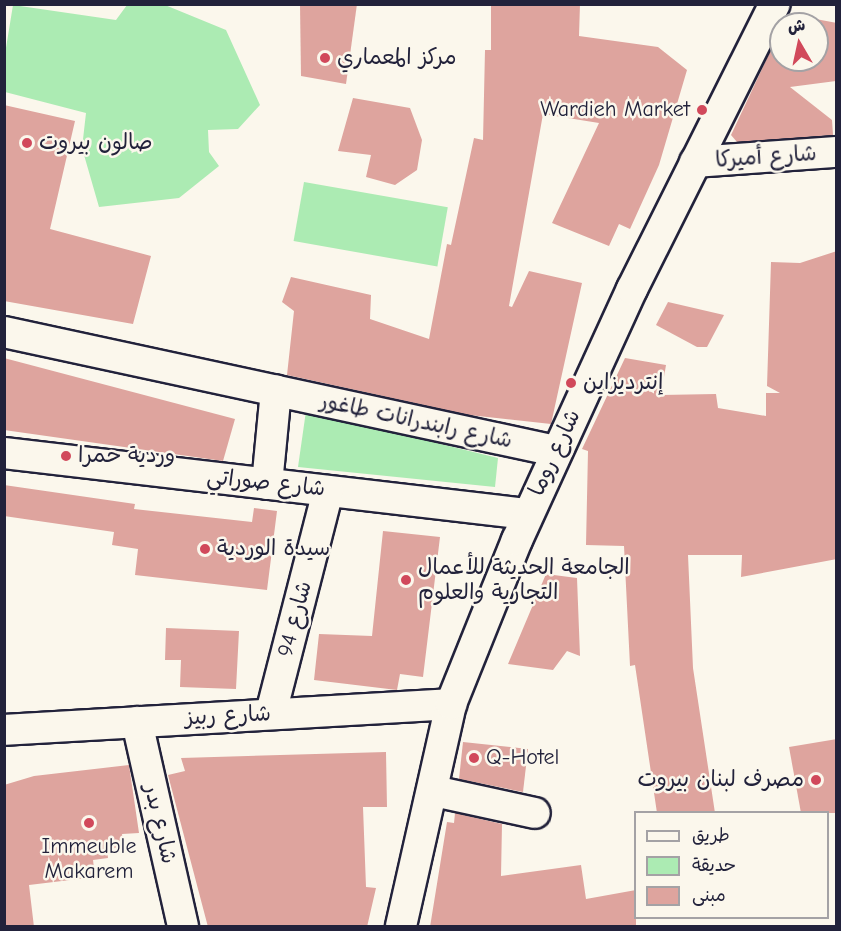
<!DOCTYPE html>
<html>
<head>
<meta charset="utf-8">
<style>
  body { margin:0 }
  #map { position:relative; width:841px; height:931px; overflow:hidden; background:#fbf7ec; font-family:"Comic Neue","Playpen Sans Arabic",sans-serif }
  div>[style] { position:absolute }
  .green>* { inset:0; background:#acebb3; transform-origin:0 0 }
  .building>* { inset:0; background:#dea49e }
  .roads { filter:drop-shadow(2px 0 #22223b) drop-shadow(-2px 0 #22223b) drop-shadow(0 2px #22223b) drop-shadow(0 -2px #22223b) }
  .minor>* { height:30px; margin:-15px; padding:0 15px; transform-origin:15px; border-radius:15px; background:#fbf7ec }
  .dots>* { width:16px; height:16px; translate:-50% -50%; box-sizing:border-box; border:3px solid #fbf7ec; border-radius:50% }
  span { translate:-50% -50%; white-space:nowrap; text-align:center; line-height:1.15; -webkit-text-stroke:5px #fbf7ec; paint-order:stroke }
  .poi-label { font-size:22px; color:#22223b }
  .left { translate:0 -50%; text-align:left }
  .right { translate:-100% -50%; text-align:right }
  .street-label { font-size:22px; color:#22223b }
  .frame { position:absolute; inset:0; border:6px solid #22223b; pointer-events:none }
  .legend { position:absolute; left:634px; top:811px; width:195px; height:108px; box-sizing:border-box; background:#fbf7ec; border:2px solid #a4a2a5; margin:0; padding:8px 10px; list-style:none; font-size:18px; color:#22223b }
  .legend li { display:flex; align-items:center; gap:12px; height:30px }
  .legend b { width:30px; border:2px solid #a4a2a5 }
  .north { position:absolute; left:769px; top:12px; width:60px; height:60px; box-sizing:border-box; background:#fbf7ec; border:2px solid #a4a2a5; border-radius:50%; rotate:351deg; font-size:16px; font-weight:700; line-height:24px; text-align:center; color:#22223b }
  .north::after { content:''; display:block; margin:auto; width:21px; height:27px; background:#d1495b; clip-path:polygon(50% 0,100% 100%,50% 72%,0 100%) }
</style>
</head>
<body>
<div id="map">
  <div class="green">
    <div style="clip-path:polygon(13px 5px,116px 20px,127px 5px,165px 5px,226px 30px,260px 105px,238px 129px,208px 130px,209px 152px,219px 166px,179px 198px,99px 207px,82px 148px,86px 113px,5px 92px,5px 54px)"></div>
    <div style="left:304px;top:182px;width:146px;height:60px;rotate:10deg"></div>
    <div style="clip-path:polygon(306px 411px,498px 458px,495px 487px,298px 467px)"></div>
  </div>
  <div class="building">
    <div style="clip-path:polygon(300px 4px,357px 4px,346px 84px,301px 76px)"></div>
    <div style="clip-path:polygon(491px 4px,580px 4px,579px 36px,658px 47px,687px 70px,659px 165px,630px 229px,619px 224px,609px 246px,552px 223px,599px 123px,543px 114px,509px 306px,512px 307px,529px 271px,582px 283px,551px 424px,469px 415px,287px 375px,294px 311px,282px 302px,291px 277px,371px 295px,370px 319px,429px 339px,447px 244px,451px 245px,474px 138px,483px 140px,485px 50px,491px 50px)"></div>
    <div style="clip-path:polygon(789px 14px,837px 23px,836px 81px,790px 87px,832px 120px,833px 135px,737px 142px,731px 135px,770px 52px,781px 48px,781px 60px,817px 60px,817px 24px,789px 24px)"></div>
    <div style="clip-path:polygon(353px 98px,410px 108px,422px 140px,417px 170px,395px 185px,366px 177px,371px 155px,338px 151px)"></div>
    <div style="clip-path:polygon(4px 105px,75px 121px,50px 229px,151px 256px,133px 324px,4px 301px)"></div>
    <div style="clip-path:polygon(837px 251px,837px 559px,741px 577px,742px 555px,688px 555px,693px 668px,715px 813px,657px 813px,635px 665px,630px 666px,624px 546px,586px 545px,588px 451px,582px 449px,625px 358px,666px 365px,661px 395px,716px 394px,718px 408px,766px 416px,766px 393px,780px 393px,767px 386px,771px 262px,800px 263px)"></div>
    <div style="clip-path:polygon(668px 302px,724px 315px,707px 347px,697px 347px,656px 325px)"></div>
    <div style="clip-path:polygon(4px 358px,235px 419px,223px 461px,4px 430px)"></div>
    <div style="clip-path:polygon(4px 485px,135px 504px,134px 509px,252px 522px,254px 508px,277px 511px,267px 590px,135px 575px,138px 549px,112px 545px,114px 532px,4px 516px)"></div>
    <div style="clip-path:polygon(383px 531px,440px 537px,423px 677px,400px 674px,397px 690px,314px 680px,319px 634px,372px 636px)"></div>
    <div style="clip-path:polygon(546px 574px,577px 578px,580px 656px,567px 651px,553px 670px,508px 664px)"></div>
    <div style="clip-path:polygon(166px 628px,239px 631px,236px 689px,180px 687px,181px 660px,165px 660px)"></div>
    <div style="clip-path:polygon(837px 739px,837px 813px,801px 813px,789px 747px)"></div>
    <div style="clip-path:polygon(463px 742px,528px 749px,523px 792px,459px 779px)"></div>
    <div style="clip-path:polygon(386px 752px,387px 807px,363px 807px,366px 887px,376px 888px,367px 927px,208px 927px,168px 775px,185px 771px,181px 758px)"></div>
    <div style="clip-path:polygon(129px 765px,139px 833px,122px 834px,124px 847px,107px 849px,108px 858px,93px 860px,95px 877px,29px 885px,34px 927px,4px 927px,4px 785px,34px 776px)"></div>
    <div style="clip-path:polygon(455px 813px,502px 824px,501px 876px,581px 865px,586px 899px,636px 890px,636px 927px,430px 927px,447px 822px,454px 823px)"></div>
  </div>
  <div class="roads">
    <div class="minor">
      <div style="left:695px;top:162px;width:141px;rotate:-4.1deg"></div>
      <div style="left:4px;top:332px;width:565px;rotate:12.17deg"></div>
      <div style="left:4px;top:453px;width:527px;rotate:6.65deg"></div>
      <div style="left:267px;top:484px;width:94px;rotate:-84.5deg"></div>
      <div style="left:271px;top:713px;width:229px;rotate:-75.6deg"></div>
      <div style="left:137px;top:722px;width:209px;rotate:77.3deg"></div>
      <div style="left:4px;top:730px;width:448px;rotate:-3.3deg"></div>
      <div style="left:434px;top:791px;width:103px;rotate:12.3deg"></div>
      <div style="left:401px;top:926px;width:228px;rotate:-77.3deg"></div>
      <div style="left:451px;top:704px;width:177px;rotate:-68.1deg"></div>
      <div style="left:517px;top:540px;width:276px;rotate:-65.4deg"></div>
      <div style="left:632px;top:289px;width:319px;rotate:-63.4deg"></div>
    </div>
  </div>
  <div class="dots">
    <div style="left:325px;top:58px;background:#d1495b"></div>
    <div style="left:702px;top:110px;background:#d1495b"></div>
    <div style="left:27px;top:143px;background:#d1495b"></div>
    <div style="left:571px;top:383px;background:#d1495b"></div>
    <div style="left:66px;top:456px;background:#d1495b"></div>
    <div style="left:205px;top:549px;background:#d1495b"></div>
    <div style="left:406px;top:580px;background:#d1495b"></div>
    <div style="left:474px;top:758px;background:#d1495b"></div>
    <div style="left:816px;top:780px;background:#d1495b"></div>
    <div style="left:89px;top:823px;background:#d1495b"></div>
  </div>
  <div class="poi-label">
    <span class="left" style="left:337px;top:58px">مركز المعماري</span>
    <span class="right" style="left:690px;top:110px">Wardieh Market</span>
    <span class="left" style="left:39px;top:143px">صالون بيروت</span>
    <span class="left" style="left:583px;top:383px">إنترديزاين</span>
    <span class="left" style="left:78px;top:456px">وردية حمرا</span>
    <span class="left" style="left:217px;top:549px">سيدة الوردية</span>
    <span class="left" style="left:418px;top:580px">الجامعة الحديثة للأعمال<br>التجارية والعلوم</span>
    <span class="left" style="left:486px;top:758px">Q-Hotel</span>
    <span class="right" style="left:804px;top:780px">مصرف لبنان بيروت</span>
    <span style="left:89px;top:859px">Immeuble<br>Makarem</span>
  </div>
  <div class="street-label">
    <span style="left:766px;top:157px;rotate:-4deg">شارع أميركا</span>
    <span style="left:416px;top:421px;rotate:12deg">شارع رابندرانات طاغور</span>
    <span style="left:555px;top:453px;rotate:-65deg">شارع روما</span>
    <span style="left:266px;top:483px;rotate:6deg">شارع صوراتي</span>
    <span style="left:295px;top:619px;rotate:-75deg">شارع 94</span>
    <span style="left:228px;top:716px;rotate:-3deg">شارع ربيز</span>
    <span style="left:160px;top:824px;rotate:77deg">شارع بدر</span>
  </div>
  <div class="frame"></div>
  <ul class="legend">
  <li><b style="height:8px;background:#fbf7ec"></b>طريق</li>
  <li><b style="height:16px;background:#acebb3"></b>حديقة</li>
  <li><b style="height:16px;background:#dea49e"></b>مبنى</li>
  </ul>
  <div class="north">ش</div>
</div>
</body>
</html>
